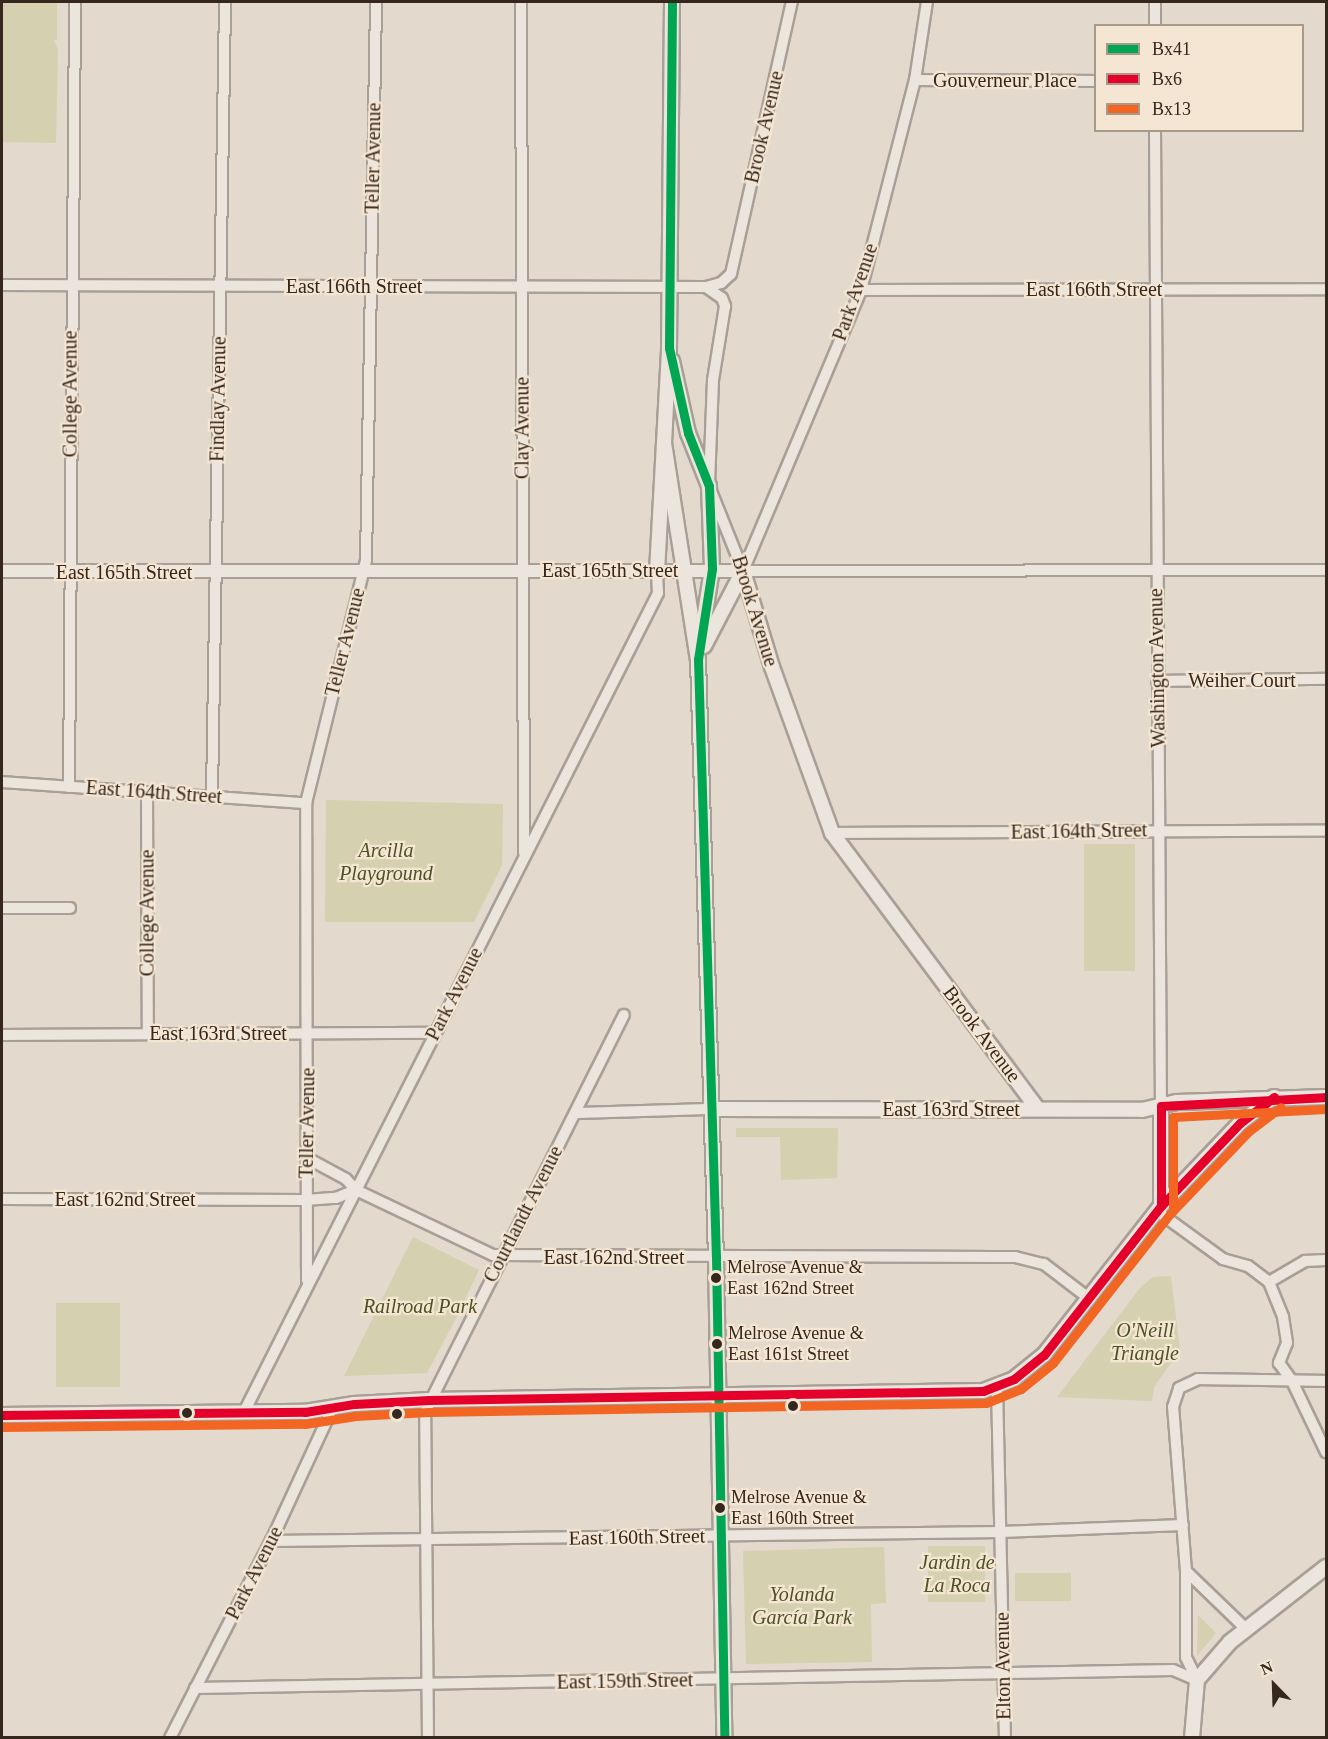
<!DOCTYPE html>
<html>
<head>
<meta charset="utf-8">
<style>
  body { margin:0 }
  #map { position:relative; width:1328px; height:1739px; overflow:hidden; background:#e3d9cc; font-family:Georgia,serif }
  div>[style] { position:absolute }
  .green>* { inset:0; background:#d5d0af; transform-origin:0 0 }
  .roads { filter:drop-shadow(2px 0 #a89f96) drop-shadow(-2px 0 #a89f96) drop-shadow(0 2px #a89f96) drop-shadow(0 -2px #a89f96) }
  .minor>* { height:10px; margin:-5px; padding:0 5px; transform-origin:5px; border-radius:5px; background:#ebe5de }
  .tertiary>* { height:12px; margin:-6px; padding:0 6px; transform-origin:6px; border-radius:6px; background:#ebe5de }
  .secondary>* { height:14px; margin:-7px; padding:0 7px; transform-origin:7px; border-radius:7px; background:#ebe5de }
  .bus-1>* { height:9px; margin:-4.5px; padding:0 4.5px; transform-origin:4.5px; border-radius:4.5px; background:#00a651 }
  .bus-2>* { height:9px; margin:-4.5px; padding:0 4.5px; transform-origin:4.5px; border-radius:4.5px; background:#e4002b }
  .bus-3>* { height:9px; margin:-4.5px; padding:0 4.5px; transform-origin:4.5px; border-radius:4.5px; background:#f26522 }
  .dots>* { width:16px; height:16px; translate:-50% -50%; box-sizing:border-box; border:3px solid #f4e6d2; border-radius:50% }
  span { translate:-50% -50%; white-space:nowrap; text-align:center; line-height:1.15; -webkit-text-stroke:4.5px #f4e6d2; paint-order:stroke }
  .bus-label { font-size:18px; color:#36271e }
  .left { translate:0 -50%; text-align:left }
  .street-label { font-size:20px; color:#36271e }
  .park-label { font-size:20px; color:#4d5226; font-style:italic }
  .frame { position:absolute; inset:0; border:3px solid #36271e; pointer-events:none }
  .legend { position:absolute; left:1094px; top:24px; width:210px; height:108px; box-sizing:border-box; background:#f4e6d2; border:2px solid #a89a8a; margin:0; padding:8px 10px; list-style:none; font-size:18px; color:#36271e }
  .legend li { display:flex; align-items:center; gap:12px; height:30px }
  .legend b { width:30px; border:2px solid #a89a8a }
  .north { position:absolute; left:1244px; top:1655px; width:60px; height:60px; -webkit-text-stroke:4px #f4e6d2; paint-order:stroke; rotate:337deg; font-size:16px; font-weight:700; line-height:24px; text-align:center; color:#36271e }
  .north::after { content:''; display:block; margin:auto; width:21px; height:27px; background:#36271e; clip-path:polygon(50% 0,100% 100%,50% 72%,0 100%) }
</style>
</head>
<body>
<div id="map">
  <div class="green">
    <div style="clip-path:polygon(2px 2px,57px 2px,57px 40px,54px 40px,58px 50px,56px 143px,2px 142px)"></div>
    <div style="clip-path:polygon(326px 800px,503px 804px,502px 865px,474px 922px,325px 922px)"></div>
    <div style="left:1135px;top:844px;width:127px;height:51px;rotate:90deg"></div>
    <div style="clip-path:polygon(736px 1128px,838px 1128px,837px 1178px,781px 1180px,780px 1137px,736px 1137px)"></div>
    <div style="clip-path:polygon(413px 1237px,479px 1270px,454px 1322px,427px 1373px,344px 1376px)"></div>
    <div style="clip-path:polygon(1171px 1276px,1180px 1350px,1154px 1387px,1152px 1401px,1057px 1397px,1140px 1288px,1153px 1277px)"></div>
    <div style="left:56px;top:1303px;width:64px;height:84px"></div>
    <div style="left:928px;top:1546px;width:57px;height:56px"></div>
    <div style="clip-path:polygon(884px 1547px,886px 1603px,871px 1604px,872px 1662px,746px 1664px,743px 1551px)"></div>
    <div style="left:1015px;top:1573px;width:56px;height:28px"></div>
    <div style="clip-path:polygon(1198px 1615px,1216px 1633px,1197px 1656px)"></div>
  </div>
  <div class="roads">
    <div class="minor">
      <div style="left:521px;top:2px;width:851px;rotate:89.8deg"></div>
      <div style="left:1155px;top:26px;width:24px;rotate:-90deg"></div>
      <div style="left:915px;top:80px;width:181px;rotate:0.3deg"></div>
      <div style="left:1155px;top:130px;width:976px;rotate:89.65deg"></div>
      <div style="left:2px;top:285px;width:704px;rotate:0.16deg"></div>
      <div style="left:706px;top:287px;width:16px;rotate:-15deg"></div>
      <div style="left:721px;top:283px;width:13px;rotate:-42deg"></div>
      <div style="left:731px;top:274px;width:279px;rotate:-77.4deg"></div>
      <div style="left:706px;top:287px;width:19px;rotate:35deg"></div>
      <div style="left:722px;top:298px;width:9px;rotate:69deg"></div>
      <div style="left:725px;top:306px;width:75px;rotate:99.2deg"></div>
      <div style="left:713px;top:380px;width:106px;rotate:92.2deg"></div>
      <div style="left:709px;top:486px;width:92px;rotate:68.2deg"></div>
      <div style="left:861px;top:290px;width:465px;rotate:-0.1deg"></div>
      <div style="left:743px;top:571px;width:305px;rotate:-67.2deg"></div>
      <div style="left:861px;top:290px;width:217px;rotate:-75.6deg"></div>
      <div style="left:915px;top:80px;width:79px;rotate:-81.3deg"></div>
      <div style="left:743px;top:571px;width:583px;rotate:-0.1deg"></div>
      <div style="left:1157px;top:681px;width:169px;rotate:-0.7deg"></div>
      <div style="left:2px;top:782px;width:305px;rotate:4deg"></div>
      <div style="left:69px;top:787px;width:785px;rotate:-89.56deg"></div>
      <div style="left:147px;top:793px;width:240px;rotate:89.8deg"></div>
      <div style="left:212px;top:796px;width:794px;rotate:-89.06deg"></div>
      <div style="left:832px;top:833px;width:494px;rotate:-0.3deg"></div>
      <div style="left:2px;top:908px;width:68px"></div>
      <div style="left:2px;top:1035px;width:432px;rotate:-0.3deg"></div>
      <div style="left:575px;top:1113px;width:136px;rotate:-1.7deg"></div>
      <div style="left:307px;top:1158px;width:44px;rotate:28.3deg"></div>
      <div style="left:346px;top:1179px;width:15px;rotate:48deg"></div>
      <div style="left:356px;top:1190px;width:152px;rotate:25.4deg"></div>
      <div style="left:493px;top:1255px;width:522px;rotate:0.22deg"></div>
      <div style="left:1015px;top:1257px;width:30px;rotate:14deg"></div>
      <div style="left:1044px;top:1264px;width:58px;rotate:37.3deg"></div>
      <div style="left:2px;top:1199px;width:303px;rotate:0.2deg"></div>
      <div style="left:305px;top:1200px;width:31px;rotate:-4deg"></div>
      <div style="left:336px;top:1198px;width:22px;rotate:-22deg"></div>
      <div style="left:1157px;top:1211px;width:82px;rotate:36deg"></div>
      <div style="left:1223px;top:1259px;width:26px;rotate:16deg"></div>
      <div style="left:1248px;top:1266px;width:26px;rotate:37deg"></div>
      <div style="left:1269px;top:1282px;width:38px;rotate:68deg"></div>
      <div style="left:1283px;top:1317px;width:26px;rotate:81deg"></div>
      <div style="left:1287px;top:1343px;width:22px;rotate:112deg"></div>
      <div style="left:1279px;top:1363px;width:22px;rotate:54deg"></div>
      <div style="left:1292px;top:1381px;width:79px;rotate:64.4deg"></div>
      <div style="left:307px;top:1280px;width:477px;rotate:-90.1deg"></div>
      <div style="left:306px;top:803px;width:250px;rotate:-76.1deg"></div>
      <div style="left:366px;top:560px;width:558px;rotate:-88.97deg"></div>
      <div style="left:1269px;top:1282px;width:42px;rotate:-30.3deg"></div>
      <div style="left:1305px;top:1261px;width:21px;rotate:-3deg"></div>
      <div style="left:997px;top:1387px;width:351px;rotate:88.7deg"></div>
      <div style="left:243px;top:1414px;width:920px;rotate:-63.18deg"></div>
      <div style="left:658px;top:593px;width:21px;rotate:-93deg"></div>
      <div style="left:271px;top:1541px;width:730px;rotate:-0.71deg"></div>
      <div style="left:1001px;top:1532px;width:182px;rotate:-2.2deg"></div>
      <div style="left:1186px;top:1571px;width:83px;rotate:44deg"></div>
      <div style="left:1197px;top:1680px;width:25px;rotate:-116deg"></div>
      <div style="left:1186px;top:1657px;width:86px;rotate:-90deg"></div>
      <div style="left:1186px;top:1571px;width:165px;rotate:-94.5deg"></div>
      <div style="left:1173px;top:1407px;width:20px;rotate:-72deg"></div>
      <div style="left:1179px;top:1388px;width:21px;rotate:-25deg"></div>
      <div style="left:1198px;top:1379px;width:128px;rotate:0.9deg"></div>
      <div style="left:195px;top:1688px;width:978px;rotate:-1.05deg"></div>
      <div style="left:1173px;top:1670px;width:26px;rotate:23deg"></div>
      <div style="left:170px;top:1738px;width:221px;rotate:-62.9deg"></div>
      <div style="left:271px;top:1541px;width:148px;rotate:-65.2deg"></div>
      <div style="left:428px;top:1738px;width:326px;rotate:-90.5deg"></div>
      <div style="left:425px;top:1412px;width:444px;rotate:-63.4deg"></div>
    </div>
    <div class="tertiary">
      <div style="left:2px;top:571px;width:741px"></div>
    </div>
    <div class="secondary">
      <div style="left:672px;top:361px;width:74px;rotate:77.5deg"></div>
      <div style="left:688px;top:433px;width:57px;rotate:68.4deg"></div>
      <div style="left:709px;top:486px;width:83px;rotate:87.9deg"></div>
      <div style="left:712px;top:569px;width:77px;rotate:99deg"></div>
      <div style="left:664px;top:443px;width:219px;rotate:81.1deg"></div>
      <div style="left:698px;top:659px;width:598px;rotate:88.28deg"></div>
      <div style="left:716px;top:1257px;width:481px;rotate:89deg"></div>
      <div style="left:743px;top:571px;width:100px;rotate:73.2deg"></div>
      <div style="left:772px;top:667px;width:177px;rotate:70.1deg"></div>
      <div style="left:832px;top:833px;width:344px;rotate:53.3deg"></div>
      <div style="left:657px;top:572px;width:224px;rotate:-86.9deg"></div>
      <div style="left:669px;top:348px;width:346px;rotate:-89.5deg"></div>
      <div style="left:704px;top:646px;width:85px;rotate:-62.5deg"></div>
      <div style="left:711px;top:1109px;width:431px;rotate:0.1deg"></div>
      <div style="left:1142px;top:1110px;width:36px;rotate:-13deg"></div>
      <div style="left:1177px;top:1102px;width:149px;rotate:-1.9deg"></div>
      <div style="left:1161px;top:1206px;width:100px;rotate:-90deg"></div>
      <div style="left:2px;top:1415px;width:303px;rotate:-0.6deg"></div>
      <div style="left:305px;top:1412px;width:50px;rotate:-9.3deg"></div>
      <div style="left:354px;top:1404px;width:75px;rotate:-3.1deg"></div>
      <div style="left:429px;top:1400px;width:554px;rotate:-0.93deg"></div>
      <div style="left:983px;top:1391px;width:33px;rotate:-21deg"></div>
      <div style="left:1014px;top:1379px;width:38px;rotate:-39deg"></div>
      <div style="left:1044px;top:1355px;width:189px;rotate:-51.9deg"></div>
      <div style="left:1161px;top:1206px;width:115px;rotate:-46.4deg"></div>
      <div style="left:1240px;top:1123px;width:43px;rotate:-37.4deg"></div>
      <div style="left:1192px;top:1738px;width:58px;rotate:-85.1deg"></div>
      <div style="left:1197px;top:1680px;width:50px;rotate:-49deg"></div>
      <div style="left:1230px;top:1642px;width:122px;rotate:-38deg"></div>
    </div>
  </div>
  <div class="bus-1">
    <div style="left:672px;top:2px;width:346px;rotate:90.5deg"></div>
    <div style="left:669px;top:348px;width:87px;rotate:77.4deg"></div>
    <div style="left:688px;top:433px;width:57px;rotate:68.4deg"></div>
    <div style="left:709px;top:486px;width:83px;rotate:87.9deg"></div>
    <div style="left:712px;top:569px;width:91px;rotate:98.8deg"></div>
    <div style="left:698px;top:659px;width:598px;rotate:88.28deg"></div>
    <div style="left:716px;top:1257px;width:481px;rotate:89deg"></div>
  </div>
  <div class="bus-2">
    <div style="left:1161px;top:1206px;width:100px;rotate:-90deg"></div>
    <div style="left:1161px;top:1106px;width:165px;rotate:-3.1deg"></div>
    <div style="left:2px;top:1415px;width:303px;rotate:-0.6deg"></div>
    <div style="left:305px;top:1412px;width:50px;rotate:-9.3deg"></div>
    <div style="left:354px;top:1404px;width:75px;rotate:-3.1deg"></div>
    <div style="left:429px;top:1400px;width:554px;rotate:-0.93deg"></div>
    <div style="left:983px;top:1391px;width:33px;rotate:-21deg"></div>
    <div style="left:1014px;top:1379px;width:38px;rotate:-39deg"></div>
    <div style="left:1044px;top:1355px;width:189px;rotate:-51.9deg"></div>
    <div style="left:1161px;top:1206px;width:115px;rotate:-46.4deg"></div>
    <div style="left:1240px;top:1123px;width:43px;rotate:-37.4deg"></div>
  </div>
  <div class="bus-3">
    <div style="left:1173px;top:1206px;width:89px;rotate:-90deg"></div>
    <div style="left:1173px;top:1117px;width:153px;rotate:-3deg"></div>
    <div style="left:2px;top:1427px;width:303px;rotate:-0.6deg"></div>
    <div style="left:305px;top:1424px;width:51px;rotate:-9.1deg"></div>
    <div style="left:355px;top:1416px;width:74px;rotate:-3.1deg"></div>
    <div style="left:429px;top:1412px;width:557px;rotate:-0.93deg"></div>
    <div style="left:986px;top:1403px;width:38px;rotate:-22deg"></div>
    <div style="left:1021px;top:1389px;width:41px;rotate:-39.1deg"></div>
    <div style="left:1053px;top:1363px;width:189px;rotate:-51.9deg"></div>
    <div style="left:1170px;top:1214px;width:113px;rotate:-46.4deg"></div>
    <div style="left:1248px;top:1132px;width:41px;rotate:-37.1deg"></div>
  </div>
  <div class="dots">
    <div style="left:716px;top:1278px;background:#36271e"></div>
    <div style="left:717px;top:1344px;background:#36271e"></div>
    <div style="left:793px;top:1406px;background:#36271e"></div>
    <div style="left:187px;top:1413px;background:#36271e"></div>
    <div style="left:397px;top:1414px;background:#36271e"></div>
    <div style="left:720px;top:1508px;background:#36271e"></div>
  </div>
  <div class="bus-label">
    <span class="left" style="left:727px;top:1278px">Melrose Avenue &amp;<br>East 162nd Street</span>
    <span class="left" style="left:728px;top:1344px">Melrose Avenue &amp;<br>East 161st Street</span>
    <span class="left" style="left:731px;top:1508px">Melrose Avenue &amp;<br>East 160th Street</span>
  </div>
  <div class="street-label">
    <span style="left:1005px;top:80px">Gouverneur Place</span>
    <span style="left:764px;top:127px;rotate:-77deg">Brook Avenue</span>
    <span style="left:373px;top:158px;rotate:-89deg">Teller Avenue</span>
    <span style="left:354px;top:286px">East 166th Street</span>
    <span style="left:1094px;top:289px">East 166th Street</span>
    <span style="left:855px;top:292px;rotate:-71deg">Park Avenue</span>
    <span style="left:70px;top:394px;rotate:-90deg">College Avenue</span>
    <span style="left:218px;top:399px;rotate:-89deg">Findlay Avenue</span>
    <span style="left:522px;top:428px;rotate:-90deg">Clay Avenue</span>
    <span style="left:610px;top:570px">East 165th Street</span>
    <span style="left:124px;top:572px">East 165th Street</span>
    <span style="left:755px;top:611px;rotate:73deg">Brook Avenue</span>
    <span style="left:345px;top:642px;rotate:-76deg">Teller Avenue</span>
    <span style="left:1157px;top:668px;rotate:-91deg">Washington Avenue</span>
    <span style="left:1242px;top:680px">Weiher Court</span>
    <span style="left:154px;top:792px;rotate:4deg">East 164th Street</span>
    <span style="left:1079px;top:831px;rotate:-1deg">East 164th Street</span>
    <span style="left:147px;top:913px;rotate:-90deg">College Avenue</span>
    <span style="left:454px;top:994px;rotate:-63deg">Park Avenue</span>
    <span style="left:218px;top:1033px">East 163rd Street</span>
    <span style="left:982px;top:1034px;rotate:53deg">Brook Avenue</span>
    <span style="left:951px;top:1109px">East 163rd Street</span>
    <span style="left:307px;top:1123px;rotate:-89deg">Teller Avenue</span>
    <span style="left:125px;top:1199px">East 162nd Street</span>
    <span style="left:523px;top:1214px;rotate:-63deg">Courtlandt Avenue</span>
    <span style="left:614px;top:1257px">East 162nd Street</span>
    <span style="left:637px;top:1537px;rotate:-1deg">East 160th Street</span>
    <span style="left:254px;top:1573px;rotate:-63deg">Park Avenue</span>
    <span style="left:1003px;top:1666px;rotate:-91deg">Elton Avenue</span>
    <span style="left:625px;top:1681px;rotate:-1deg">East 159th Street</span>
  </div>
  <div class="park-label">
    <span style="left:386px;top:862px">Arcilla<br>Playground</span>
    <span style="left:420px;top:1306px">Railroad Park</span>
    <span style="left:1145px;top:1342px">O'Neill<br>Triangle</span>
    <span style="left:957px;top:1574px">Jardin de<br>La Roca</span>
    <span style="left:802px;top:1606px">Yolanda<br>García Park</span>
  </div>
  <div class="frame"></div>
  <ul class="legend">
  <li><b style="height:8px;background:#00a651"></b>Bx41</li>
  <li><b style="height:8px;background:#e4002b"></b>Bx6</li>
  <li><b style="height:8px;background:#f26522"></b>Bx13</li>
  </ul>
  <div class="north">N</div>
</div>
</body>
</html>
